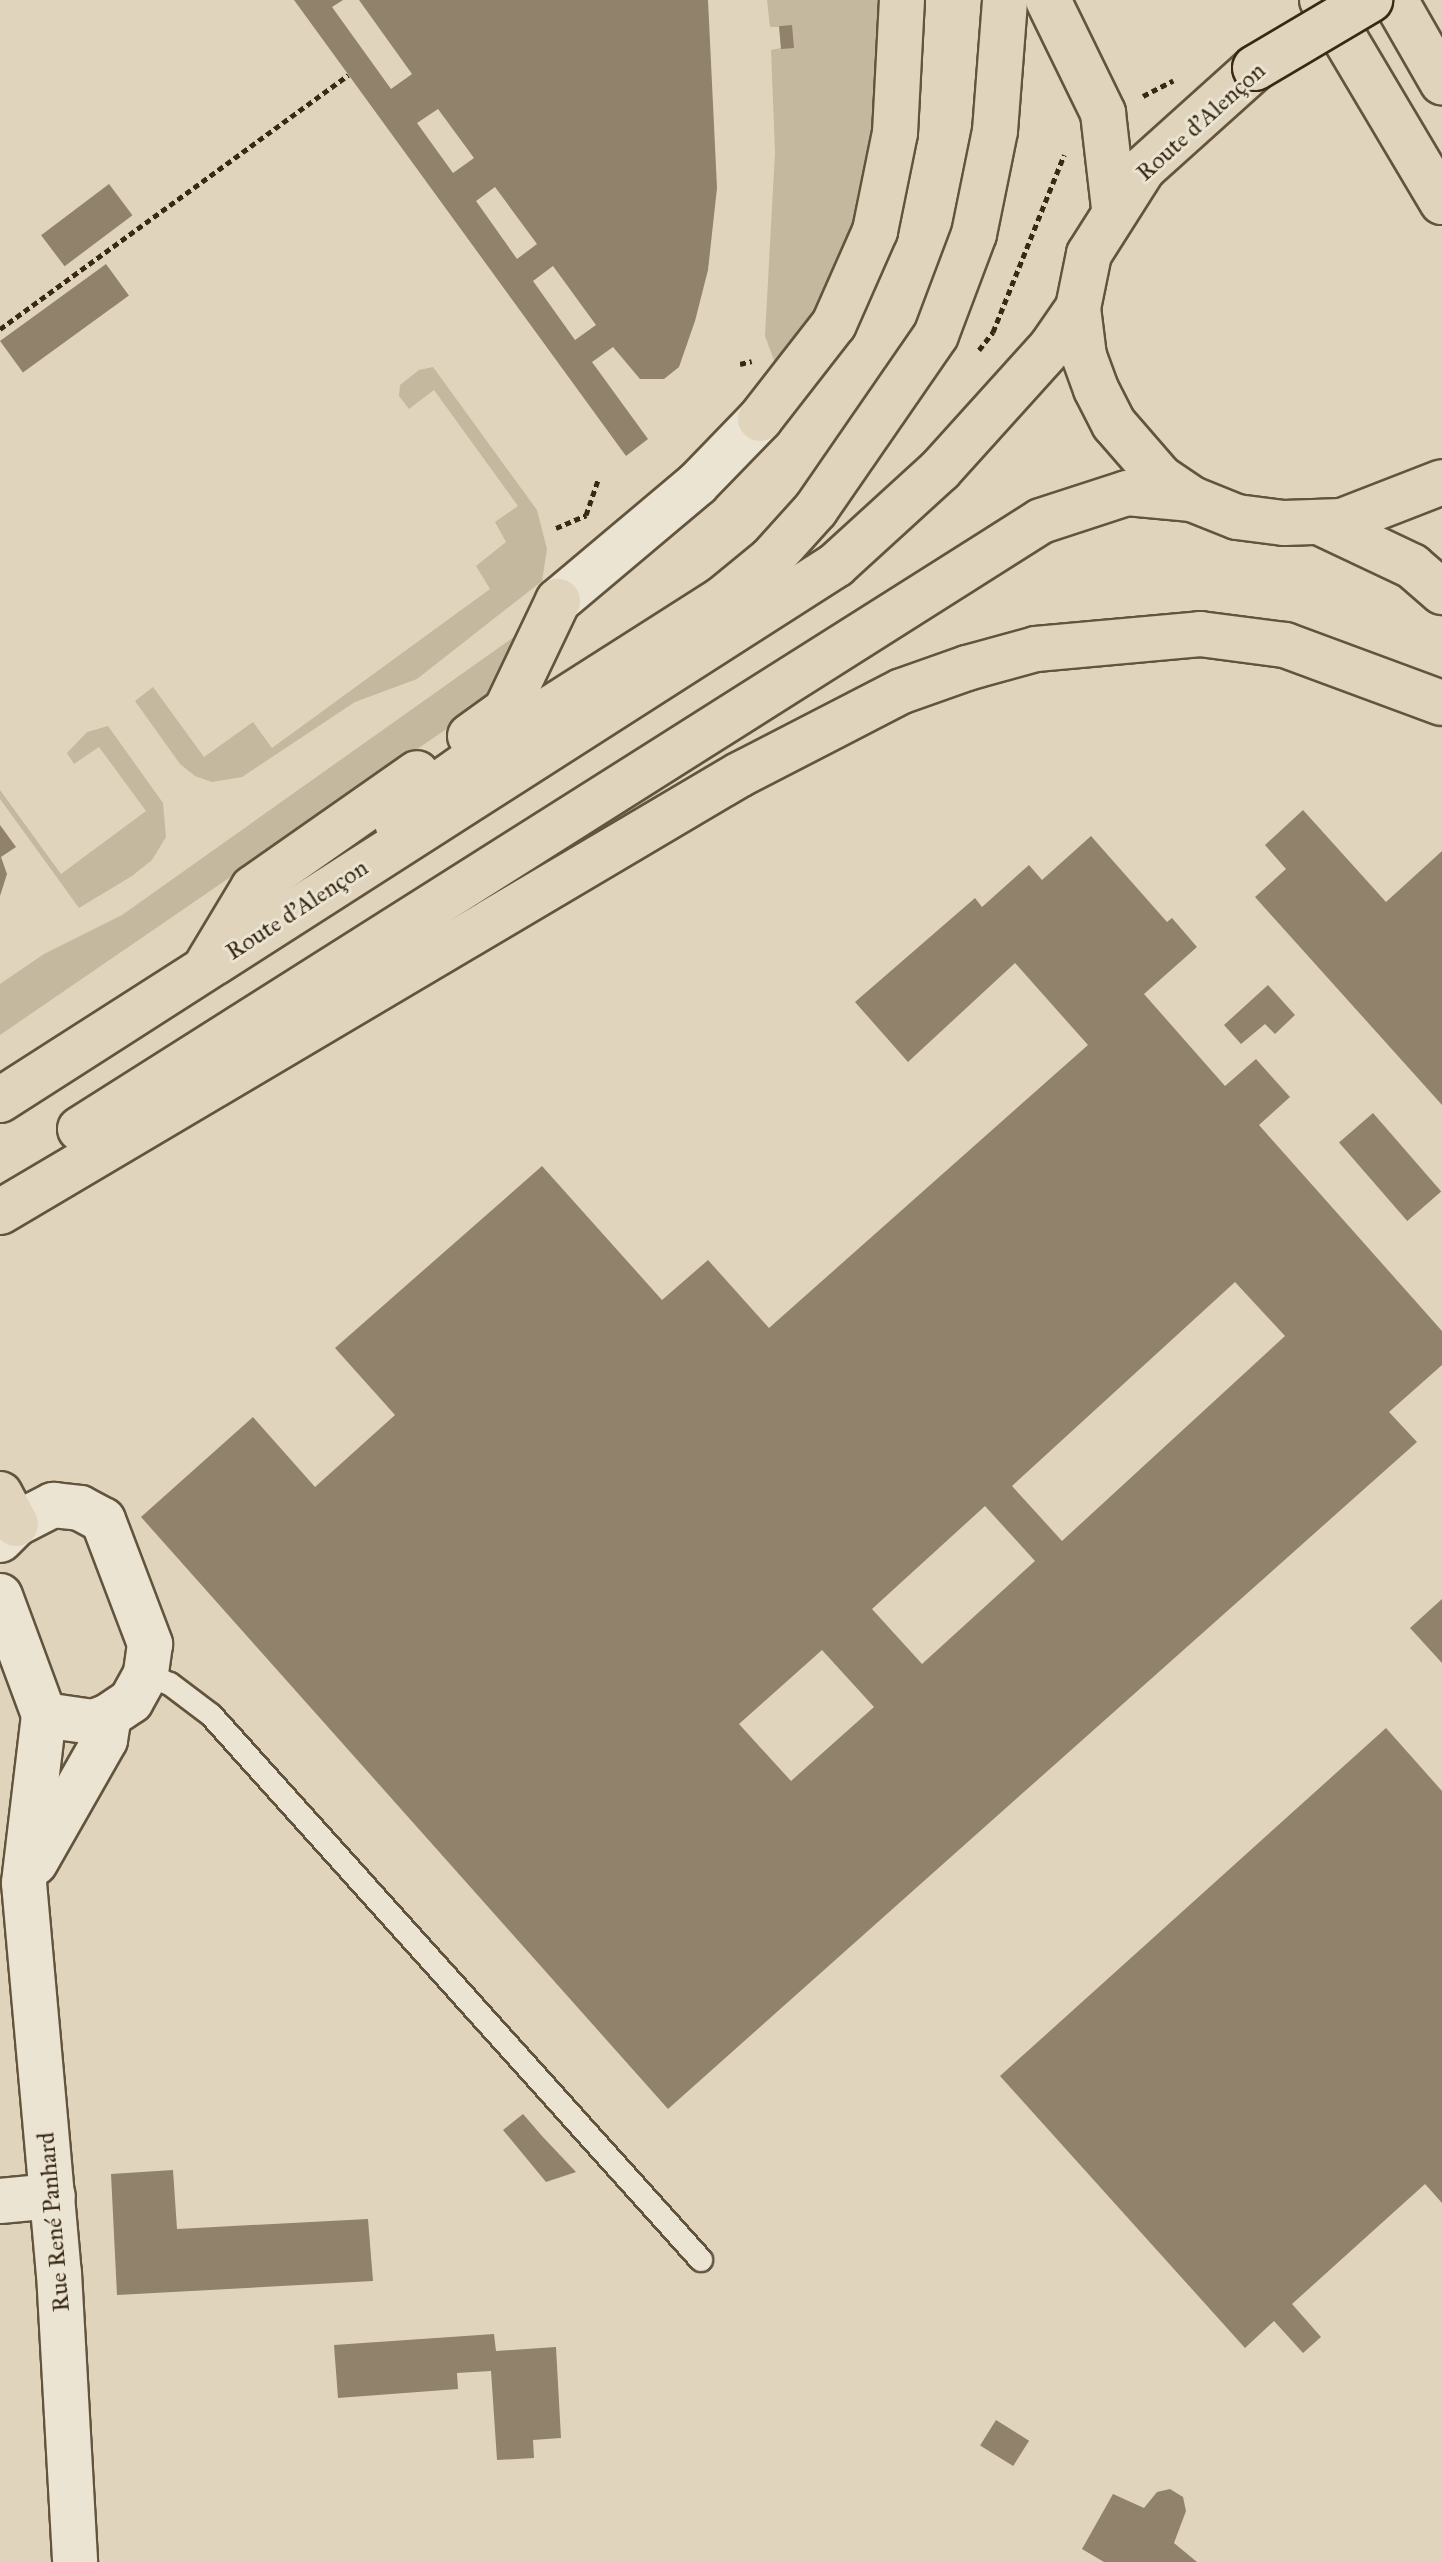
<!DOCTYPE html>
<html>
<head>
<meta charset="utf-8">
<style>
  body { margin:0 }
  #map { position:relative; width:1442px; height:2562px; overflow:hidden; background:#e0d5bc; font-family:"IM FELL Great Primer",serif }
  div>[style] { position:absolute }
  .green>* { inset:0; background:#c4b89f }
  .building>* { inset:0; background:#90826b; transform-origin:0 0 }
  .path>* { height:5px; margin-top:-2.5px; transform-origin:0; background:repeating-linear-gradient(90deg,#392913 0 6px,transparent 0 10px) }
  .roads { filter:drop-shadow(2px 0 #63543d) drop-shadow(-2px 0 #63543d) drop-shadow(0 2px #63543d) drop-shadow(0 -2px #63543d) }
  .service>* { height:22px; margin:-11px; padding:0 11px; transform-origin:11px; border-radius:11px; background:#ebe4d3 }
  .minor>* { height:44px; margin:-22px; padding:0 22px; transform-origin:22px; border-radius:22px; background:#ebe4d3 }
  .tertiary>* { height:44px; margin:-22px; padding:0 22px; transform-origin:22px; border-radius:22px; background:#ebe4d3 }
  .primary>* { height:44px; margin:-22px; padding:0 22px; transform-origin:22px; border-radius:22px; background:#e0d5bc }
  .trunk>* { height:44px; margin:-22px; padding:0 22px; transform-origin:22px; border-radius:22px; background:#e0d5bc }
  .bridges { filter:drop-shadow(2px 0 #392913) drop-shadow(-2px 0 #392913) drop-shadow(0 2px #392913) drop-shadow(0 -2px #392913) }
  .primary-bridge>* { height:44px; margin:-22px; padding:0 22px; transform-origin:22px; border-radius:22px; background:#e0d5bc }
  span { translate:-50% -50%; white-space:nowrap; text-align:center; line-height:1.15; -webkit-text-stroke:6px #ebe4d3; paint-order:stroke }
  .street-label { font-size:24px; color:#392913 }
</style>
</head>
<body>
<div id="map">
  <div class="green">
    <div style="clip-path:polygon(767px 0,890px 0,873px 177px,826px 306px,777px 368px,765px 336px,775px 152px,771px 50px,781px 48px,779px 27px,770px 27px)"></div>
    <div style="clip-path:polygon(433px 367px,537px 510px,547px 549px,542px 581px,417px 679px,355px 702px,242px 777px,212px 782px,195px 776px,180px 764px,135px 701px,153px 687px,204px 757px,253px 722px,272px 748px,490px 589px,476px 566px,506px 542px,495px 522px,518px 506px,434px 390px,409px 409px,399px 396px,400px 385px,419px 370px)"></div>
    <div style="clip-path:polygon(525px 629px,496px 695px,0 1035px,0 984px,44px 954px,122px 915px)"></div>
    <div style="clip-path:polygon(108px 726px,163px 803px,166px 837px,152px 860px,132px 876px,79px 908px,0 799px,0 790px,61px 874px,146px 811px,99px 747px,74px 764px,67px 753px,87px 732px)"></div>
  </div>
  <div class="building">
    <div style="clip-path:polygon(evenodd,294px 0,343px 0,332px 7px,391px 89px,412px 74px,359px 0,708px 0,717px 188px,708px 270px,695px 321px,679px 367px,664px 379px,640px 379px,613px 347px,592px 362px,648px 439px,626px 456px,294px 0,438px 109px,474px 158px,453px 173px,417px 123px,438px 109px,294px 0,495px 187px,537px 244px,517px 259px,476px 201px,495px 187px,294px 0,553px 266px,596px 325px,575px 340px,533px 281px,553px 266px)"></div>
    <div style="left:792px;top:25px;width:23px;height:13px;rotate:85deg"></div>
    <div style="left:109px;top:184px;width:39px;height:85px;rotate:53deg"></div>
    <div style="left:106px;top:264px;width:39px;height:131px;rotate:54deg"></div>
    <div style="clip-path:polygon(1303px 810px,1386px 902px,1442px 851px,1442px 1105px,1255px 897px,1286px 869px,1265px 845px)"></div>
    <div style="clip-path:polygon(0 825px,16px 847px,1px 857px,7px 874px,0 896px)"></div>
    <div style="clip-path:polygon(evenodd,1091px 836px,1167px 922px,1172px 918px,1197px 947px,1144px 994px,1225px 1086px,1256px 1059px,1290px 1097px,1259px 1125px,1442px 1331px,1442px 1365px,1389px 1412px,1417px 1442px,668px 2109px,141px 1517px,253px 1417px,315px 1487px,395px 1415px,335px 1348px,542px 1166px,662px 1300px,708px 1260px,769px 1328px,1088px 1045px,1015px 963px,908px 1062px,855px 1002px,975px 898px,982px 907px,1029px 865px,1042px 880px,1091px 836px,1235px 1282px,1285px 1336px,1062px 1541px,1012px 1486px,1235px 1282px,1091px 836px,985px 1506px,1035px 1561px,922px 1664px,872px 1609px,985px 1506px,1091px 836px,822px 1650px,874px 1707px,791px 1781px,739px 1724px,822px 1650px)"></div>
    <div style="clip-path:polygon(1268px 985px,1295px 1015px,1275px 1034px,1265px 1024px,1241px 1044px,1224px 1025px)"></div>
    <div style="left:1373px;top:1113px;width:104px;height:45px;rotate:49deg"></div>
    <div style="clip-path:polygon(1442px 1599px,1442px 1663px,1410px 1628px)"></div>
    <div style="clip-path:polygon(1386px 1728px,1442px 1791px,1442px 2203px,1425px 2184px,1292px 2304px,1321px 2337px,1303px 2353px,1274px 2321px,1245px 2348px,1000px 2076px)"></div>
    <div style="clip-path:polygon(523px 2114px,542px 2136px,576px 2172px,546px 2182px,503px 2130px)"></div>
    <div style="clip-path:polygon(173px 2170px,177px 2229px,368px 2219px,373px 2281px,117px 2295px,111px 2174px)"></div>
    <div style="clip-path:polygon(494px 2334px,496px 2351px,556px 2347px,561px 2438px,533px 2440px,534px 2458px,497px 2460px,491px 2371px,457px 2373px,458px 2389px,338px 2398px,334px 2345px)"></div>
    <div style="left:996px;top:2420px;width:39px;height:30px;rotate:32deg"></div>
    <div style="clip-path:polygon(1170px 2489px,1183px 2497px,1186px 2511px,1174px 2543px,1197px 2562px,1104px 2562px,1082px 2549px,1113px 2494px,1144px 2508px,1157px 2492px)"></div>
  </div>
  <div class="path">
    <div style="left:1143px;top:96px;width:34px;rotate:-27deg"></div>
    <div style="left:0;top:329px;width:431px;rotate:-36.1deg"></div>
    <div style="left:979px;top:350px;width:23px;rotate:-52deg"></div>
    <div style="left:993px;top:332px;width:191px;rotate:-68.1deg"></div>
    <div style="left:740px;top:364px;width:12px;rotate:-14deg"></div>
    <div style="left:556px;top:528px;width:33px;rotate:-23deg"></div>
    <div style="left:586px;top:515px;width:37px;rotate:-71deg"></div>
  </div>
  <div class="roads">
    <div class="service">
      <div style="left:146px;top:1674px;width:26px;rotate:23deg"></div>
      <div style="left:170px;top:1684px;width:51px;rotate:37.1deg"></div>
      <div style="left:211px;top:1715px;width:733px;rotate:48.04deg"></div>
    </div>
    <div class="minor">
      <div style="left:0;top:1540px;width:23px;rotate:-45deg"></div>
      <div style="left:16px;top:1524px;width:42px;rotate:-27.2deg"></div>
      <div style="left:53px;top:1505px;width:27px;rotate:6deg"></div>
      <div style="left:80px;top:1508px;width:26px;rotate:28deg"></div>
      <div style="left:103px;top:1520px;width:133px;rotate:69.2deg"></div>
      <div style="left:150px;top:1644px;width:30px;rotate:98deg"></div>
      <div style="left:146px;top:1674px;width:31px;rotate:119deg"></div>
      <div style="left:131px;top:1701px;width:27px;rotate:146deg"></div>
      <div style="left:109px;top:1716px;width:17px;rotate:159deg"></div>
      <div style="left:93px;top:1722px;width:49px;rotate:-171.9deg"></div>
      <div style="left:0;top:1596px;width:127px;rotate:69.7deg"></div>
      <div style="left:44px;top:1715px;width:169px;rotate:96.8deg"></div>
      <div style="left:24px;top:1883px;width:392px;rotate:84.9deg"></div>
      <div style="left:59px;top:2273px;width:289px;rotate:86.8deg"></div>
      <div style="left:35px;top:1863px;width:142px;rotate:-60.4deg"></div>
      <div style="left:105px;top:1740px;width:24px;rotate:-81deg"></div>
      <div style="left:0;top:2201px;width:53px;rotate:-5.4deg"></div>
    </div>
    <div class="tertiary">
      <div style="left:558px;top:601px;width:182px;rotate:-40.1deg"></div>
      <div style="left:697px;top:484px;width:91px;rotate:-45.9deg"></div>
    </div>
    <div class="primary">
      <div style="left:1255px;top:68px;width:151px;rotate:138deg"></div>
      <div style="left:1143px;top:169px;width:101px;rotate:122.4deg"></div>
      <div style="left:1089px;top:254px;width:55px;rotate:101.5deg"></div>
      <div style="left:1078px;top:308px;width:48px;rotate:82.9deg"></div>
      <div style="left:1084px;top:356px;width:35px;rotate:70deg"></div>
      <div style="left:1096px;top:389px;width:39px;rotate:63deg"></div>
      <div style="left:1114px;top:424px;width:72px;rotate:49deg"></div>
      <div style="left:1161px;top:478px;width:37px;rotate:34deg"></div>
      <div style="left:1192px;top:499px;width:48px;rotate:21.8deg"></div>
      <div style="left:1237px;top:517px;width:47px;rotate:7.3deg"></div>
      <div style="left:1284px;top:523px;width:58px;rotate:-2deg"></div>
      <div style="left:1342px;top:521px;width:107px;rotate:-21.3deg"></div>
    </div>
    <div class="trunk">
      <div style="left:1048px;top:0;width:126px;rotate:64deg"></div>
      <div style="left:1103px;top:113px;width:96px;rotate:83.4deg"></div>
      <div style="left:1322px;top:0;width:235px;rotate:59.3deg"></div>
      <div style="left:1395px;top:0;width:95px;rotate:60.2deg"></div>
      <div style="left:760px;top:419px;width:120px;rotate:-52.1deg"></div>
      <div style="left:834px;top:324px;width:102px;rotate:-66.2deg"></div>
      <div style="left:875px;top:231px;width:100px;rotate:-78.5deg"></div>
      <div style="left:895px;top:133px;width:133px;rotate:-87deg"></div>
      <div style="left:1319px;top:522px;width:103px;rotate:25.3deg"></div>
      <div style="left:1412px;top:566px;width:40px;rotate:41deg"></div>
      <div style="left:470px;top:736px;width:44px;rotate:-35.8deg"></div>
      <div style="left:506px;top:710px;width:121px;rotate:-64.5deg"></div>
      <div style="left:397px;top:823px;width:11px;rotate:-80deg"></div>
      <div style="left:399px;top:812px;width:128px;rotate:-35.2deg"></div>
      <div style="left:504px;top:738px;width:257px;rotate:-32.5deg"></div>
      <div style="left:721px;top:600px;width:65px;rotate:-39.4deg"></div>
      <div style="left:771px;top:559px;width:67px;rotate:-48deg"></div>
      <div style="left:816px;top:509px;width:211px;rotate:-55.4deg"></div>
      <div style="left:936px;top:335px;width:108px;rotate:-69.4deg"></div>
      <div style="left:974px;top:234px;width:105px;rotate:-78.5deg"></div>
      <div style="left:995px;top:131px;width:131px;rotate:-85.6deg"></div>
      <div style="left:208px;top:963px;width:87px;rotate:-59deg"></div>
      <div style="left:253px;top:888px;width:200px;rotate:-35deg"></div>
      <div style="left:0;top:1100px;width:993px;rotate:-32.62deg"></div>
      <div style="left:836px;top:565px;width:141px;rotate:-42.4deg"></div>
      <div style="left:940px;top:470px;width:166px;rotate:-47.9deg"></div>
      <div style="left:1051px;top:347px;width:47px;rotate:-55.3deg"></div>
      <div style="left:80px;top:1129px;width:1137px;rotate:-32.32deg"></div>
      <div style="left:1041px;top:521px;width:90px;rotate:-18deg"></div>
      <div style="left:1127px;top:493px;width:65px;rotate:5.3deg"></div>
      <div style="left:0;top:1212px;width:859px;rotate:-30.6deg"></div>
      <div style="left:739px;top:775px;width:183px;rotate:-27.3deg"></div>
      <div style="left:902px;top:691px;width:69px;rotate:-19.5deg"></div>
      <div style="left:967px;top:668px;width:72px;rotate:-15.4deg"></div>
      <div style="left:1036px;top:649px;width:165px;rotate:-5.2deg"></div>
      <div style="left:1200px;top:634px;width:86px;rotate:7.4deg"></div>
      <div style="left:1285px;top:645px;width:167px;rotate:20.3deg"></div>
      <div style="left:0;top:1494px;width:34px;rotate:62deg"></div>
    </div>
  </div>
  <div class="bridges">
    <div class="primary-bridge">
      <div style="left:1255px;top:68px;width:134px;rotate:-30.6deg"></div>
    </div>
  </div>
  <div class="street-label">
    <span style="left:1201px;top:122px;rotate:-42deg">Route d'Alençon</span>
    <span style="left:297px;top:910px;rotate:-33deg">Route d'Alençon</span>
    <span style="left:54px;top:2222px;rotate:-95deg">Rue René Panhard</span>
  </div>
</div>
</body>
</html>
